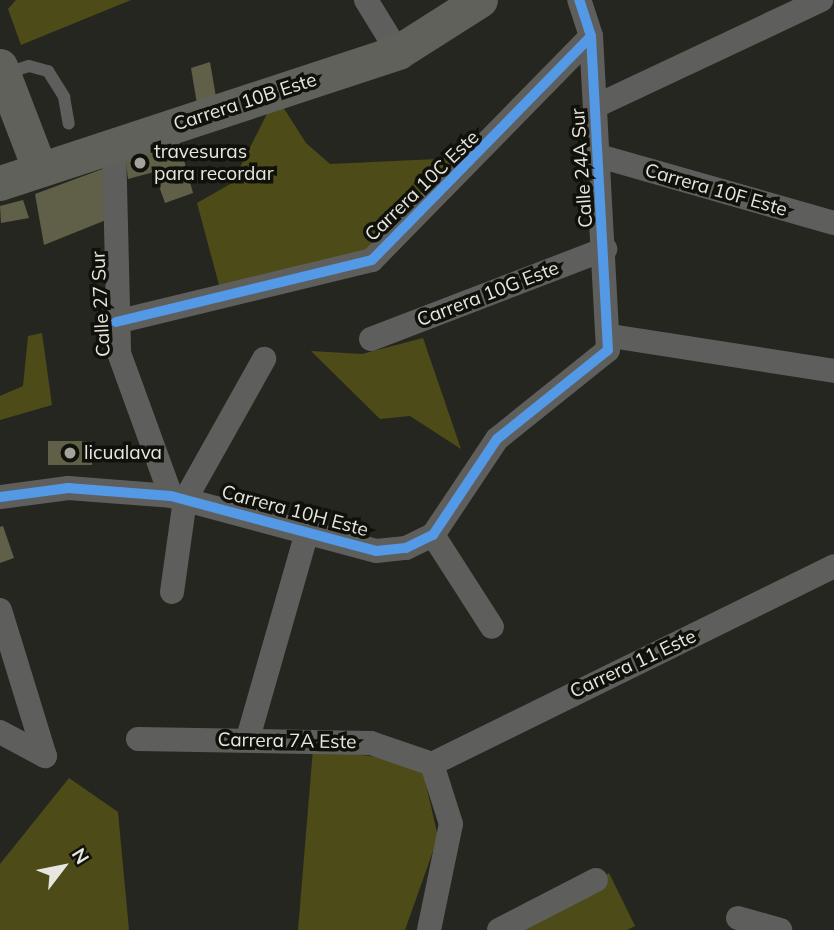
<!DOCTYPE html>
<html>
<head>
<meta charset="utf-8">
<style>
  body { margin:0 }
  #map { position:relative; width:834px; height:930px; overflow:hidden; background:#262620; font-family:Mulish,sans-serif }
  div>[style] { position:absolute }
  .green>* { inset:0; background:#4d4c18 }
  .building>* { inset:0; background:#605f48; transform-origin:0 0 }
  .lane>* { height:12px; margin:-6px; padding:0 6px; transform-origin:6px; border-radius:6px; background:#5e5e5c }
  .street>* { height:24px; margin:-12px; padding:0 12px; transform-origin:12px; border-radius:12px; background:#5e5e5c }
  .secondary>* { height:35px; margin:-17.5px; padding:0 17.5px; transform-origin:17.5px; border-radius:17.5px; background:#61615c }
  .cycleway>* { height:10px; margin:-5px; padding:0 5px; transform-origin:5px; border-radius:5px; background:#5399e6 }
  .dots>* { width:19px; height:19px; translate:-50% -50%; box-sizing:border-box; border:4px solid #11110c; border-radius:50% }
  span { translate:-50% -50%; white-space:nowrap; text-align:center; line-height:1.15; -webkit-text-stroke:7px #11110c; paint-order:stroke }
  .street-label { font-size:19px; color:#e7e7df }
  .poi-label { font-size:19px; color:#e7e7df }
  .left { translate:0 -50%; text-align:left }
  .north { position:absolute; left:28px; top:832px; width:70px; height:70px; -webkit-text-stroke:5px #11110c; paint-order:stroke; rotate:58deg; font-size:19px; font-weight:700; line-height:28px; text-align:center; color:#e7e7df }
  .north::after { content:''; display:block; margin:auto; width:24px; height:32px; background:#e7e7df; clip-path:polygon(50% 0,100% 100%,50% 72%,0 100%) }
</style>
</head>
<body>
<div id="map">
  <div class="green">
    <div style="clip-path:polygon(16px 0,131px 0,21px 45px,8px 9px)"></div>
    <div style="clip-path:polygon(276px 96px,306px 143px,330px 164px,437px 159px,477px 146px,359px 259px,222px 296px,197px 203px,232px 183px)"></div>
    <div style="clip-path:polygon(42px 333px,52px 405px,0 420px,0 396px,23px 386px,28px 336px)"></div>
    <div style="clip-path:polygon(423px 338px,461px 449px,410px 416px,380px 419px,311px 351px,362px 354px)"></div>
    <div style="clip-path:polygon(313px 749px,402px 760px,423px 771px,438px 837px,405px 930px,298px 930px)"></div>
    <div style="clip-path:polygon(69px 778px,118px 812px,129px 930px,0 930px,0 864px)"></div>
    <div style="clip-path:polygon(609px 873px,635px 926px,627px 930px,499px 930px)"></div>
  </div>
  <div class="building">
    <div style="clip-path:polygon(210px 62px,216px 97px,197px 104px,191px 68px)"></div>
    <div style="clip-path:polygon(178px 138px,193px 193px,165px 203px,154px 172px,128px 179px,125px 154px)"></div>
    <div style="clip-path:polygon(105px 168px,106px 220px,44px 245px,35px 194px)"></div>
    <div style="clip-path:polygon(23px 200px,29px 218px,1px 223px,0 206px)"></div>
    <div style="left:48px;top:441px;width:44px;height:24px"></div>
    <div style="clip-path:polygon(3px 526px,14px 558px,0 563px,0 527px)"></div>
  </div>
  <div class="lane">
    <div style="left:4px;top:74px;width:26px;rotate:-18deg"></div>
    <div style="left:29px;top:66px;width:20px;rotate:15deg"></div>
    <div style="left:48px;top:71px;width:31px;rotate:58deg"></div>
    <div style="left:64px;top:97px;width:27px;rotate:80deg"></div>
  </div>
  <div class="street">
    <div style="left:366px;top:0;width:61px;rotate:58.4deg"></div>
    <div style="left:596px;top:106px;width:249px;rotate:-25.2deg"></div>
    <div style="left:114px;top:144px;width:209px;rotate:88.6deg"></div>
    <div style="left:119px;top:353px;width:152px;rotate:70deg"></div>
    <div style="left:599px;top:156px;width:244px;rotate:15.9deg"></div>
    <div style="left:116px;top:322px;width:263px;rotate:-13.6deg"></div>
    <div style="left:372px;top:260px;width:313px;rotate:-45.6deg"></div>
    <div style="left:611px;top:336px;width:226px;rotate:8.9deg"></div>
    <div style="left:371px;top:339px;width:251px;rotate:-21deg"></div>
    <div style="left:0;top:497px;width:69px;rotate:-7.5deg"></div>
    <div style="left:68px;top:488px;width:103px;rotate:4.4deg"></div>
    <div style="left:171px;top:496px;width:212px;rotate:15deg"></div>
    <div style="left:376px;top:551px;width:30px;rotate:-6deg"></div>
    <div style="left:406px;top:548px;width:30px;rotate:-26deg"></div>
    <div style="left:433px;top:535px;width:115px;rotate:-56.3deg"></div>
    <div style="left:497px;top:439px;width:142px;rotate:-38.7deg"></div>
    <div style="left:608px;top:350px;width:314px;rotate:-93.1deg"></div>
    <div style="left:591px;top:36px;width:38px;rotate:-108deg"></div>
    <div style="left:433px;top:535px;width:109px;rotate:57.3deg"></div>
    <div style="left:172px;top:592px;width:93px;rotate:-82deg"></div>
    <div style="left:185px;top:500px;width:162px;rotate:-60.7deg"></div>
    <div style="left:0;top:610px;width:153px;rotate:72.9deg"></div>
    <div style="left:0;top:732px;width:51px;rotate:28.1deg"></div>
    <div style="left:248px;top:738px;width:214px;rotate:-74deg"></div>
    <div style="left:138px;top:739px;width:233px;rotate:1deg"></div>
    <div style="left:371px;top:743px;width:65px;rotate:19deg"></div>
    <div style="left:432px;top:764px;width:448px;rotate:-26.2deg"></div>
    <div style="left:738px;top:918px;width:44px;rotate:15.9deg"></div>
    <div style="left:429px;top:930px;width:108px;rotate:-78.3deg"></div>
    <div style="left:451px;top:824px;width:63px;rotate:-107.6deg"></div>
    <div style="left:499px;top:930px;width:109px;rotate:-27.3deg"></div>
  </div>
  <div class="secondary">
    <div style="left:0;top:66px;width:111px;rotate:69deg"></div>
    <div style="left:0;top:183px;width:419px;rotate:-18.2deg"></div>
    <div style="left:398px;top:52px;width:97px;rotate:-32.4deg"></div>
  </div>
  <div class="cycleway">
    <div style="left:116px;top:322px;width:263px;rotate:-13.6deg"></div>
    <div style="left:372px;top:260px;width:313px;rotate:-45.6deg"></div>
    <div style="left:0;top:497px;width:69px;rotate:-7.5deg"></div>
    <div style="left:68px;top:488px;width:103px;rotate:4.4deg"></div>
    <div style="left:171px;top:496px;width:212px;rotate:15deg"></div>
    <div style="left:376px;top:551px;width:30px;rotate:-6deg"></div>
    <div style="left:406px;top:548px;width:30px;rotate:-26deg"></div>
    <div style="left:433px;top:535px;width:115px;rotate:-56.3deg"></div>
    <div style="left:497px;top:439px;width:142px;rotate:-38.7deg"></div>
    <div style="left:608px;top:350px;width:314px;rotate:-93.1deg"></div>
    <div style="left:591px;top:36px;width:38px;rotate:-108deg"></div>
  </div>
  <div class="dots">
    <div style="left:140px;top:163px;background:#a3a39c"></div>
    <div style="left:70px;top:453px;background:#a3a39c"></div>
  </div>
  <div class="street-label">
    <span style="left:245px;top:102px;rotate:-18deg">Carrera 10B Este</span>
    <span style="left:582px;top:168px;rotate:-94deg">Calle 24A Sur</span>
    <span style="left:422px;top:186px;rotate:-44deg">Carrera 10C Este</span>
    <span style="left:716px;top:190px;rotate:16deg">Carrera 10F Este</span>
    <span style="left:488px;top:294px;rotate:-21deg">Carrera 10G Este</span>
    <span style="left:101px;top:304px;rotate:-93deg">Calle 27 Sur</span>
    <span style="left:295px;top:511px;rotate:15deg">Carrera 10H Este</span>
    <span style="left:633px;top:664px;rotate:-25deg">Carrera 11 Este</span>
    <span style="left:287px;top:741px;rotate:1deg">Carrera 7A Este</span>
  </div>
  <div class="poi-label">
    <span class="left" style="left:154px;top:163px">travesuras<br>para recordar</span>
    <span class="left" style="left:84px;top:453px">licualava</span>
  </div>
  <div class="north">N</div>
</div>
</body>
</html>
